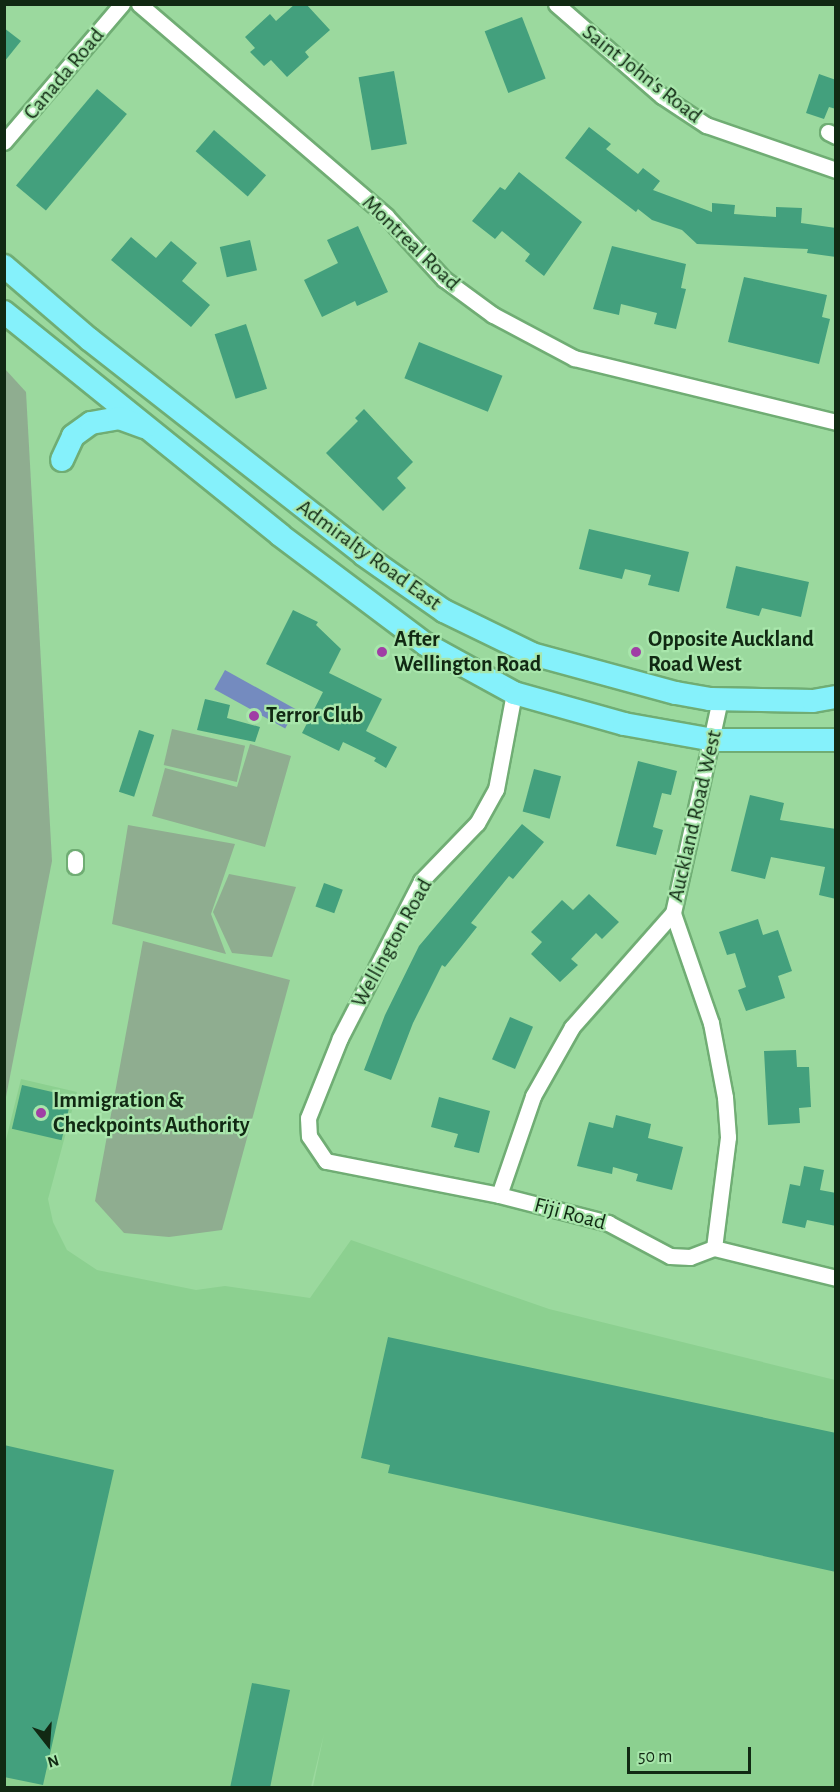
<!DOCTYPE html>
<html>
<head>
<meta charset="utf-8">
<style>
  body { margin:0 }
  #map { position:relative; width:840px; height:1792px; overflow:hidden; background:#9bd99e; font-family:"Alegreya Sans",sans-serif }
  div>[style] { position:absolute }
  .built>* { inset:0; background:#8cd090 }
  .green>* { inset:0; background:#8fad90; transform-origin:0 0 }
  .water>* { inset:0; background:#748bbf; transform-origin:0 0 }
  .building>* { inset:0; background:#43a07d; transform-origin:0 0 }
  .roads { filter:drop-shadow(2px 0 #70ad74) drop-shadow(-2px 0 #70ad74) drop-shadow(0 2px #70ad74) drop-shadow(0 -2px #70ad74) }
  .street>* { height:15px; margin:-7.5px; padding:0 7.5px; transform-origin:7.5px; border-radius:7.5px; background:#fff }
  .primary>* { height:22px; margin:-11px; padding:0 11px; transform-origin:11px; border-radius:11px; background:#85f1fb }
  .dots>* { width:16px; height:16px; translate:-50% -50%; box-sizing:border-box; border:3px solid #a8e6ab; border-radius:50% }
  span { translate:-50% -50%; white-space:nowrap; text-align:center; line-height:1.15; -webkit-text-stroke:4.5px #a8e6ab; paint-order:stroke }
  .street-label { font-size:22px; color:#112913 }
  .poi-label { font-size:22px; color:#112913; font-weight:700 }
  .left { translate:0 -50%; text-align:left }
  .frame { position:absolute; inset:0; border:6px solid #112913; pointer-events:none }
  .north { position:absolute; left:18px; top:1714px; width:60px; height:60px; -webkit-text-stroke:4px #a8e6ab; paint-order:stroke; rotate:163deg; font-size:16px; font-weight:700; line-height:24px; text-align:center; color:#112913 }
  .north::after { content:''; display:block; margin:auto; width:21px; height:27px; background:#112913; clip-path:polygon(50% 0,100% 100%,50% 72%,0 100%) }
  .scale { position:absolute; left:627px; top:1747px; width:124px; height:27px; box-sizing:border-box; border:3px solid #112913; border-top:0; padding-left:8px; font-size:18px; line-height:21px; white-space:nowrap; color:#112913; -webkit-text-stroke:4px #a8e6ab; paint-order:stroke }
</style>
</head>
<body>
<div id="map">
  <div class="built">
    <div style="clip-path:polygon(21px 1079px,77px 1092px,48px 1199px,53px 1222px,67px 1250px,97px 1270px,196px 1290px,225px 1286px,310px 1298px,351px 1240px,549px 1309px,835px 1380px,835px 1787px,313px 1787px,324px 1734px,311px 1787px,5px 1788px,4px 1148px)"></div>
  </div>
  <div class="green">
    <div style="clip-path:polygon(5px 369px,26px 392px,52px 861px,5px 1102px)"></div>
    <div style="left:172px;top:729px;width:75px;height:37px;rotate:13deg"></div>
    <div style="clip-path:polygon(250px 744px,291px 756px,265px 847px,152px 816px,165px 768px,237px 787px)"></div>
    <div style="clip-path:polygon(128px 825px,235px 844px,211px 914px,226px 954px,112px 924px)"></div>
    <div style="clip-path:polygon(229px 874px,296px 887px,272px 957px,232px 953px,213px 912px)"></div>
    <div style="clip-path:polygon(143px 941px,290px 980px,222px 1230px,169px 1237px,124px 1233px,95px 1201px)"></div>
  </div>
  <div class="water">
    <div style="left:225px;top:670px;width:81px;height:22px;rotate:29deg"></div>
  </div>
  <div class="building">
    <div style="clip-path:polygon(295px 4px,306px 4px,330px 30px,305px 52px,309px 57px,287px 77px,271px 60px,264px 66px,250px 52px,255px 48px,245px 37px,270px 14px,276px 21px)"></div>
    <div style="left:522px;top:17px;width:66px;height:40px;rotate:69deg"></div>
    <div style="clip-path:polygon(4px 28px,21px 41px,4px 62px)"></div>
    <div style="left:394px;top:71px;width:74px;height:36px;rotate:80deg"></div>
    <div style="clip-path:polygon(819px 74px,836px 80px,836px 109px,829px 107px,824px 119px,806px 113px)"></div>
    <div style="left:97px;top:89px;width:39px;height:126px;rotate:40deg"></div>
    <div style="clip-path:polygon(589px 127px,611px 144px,606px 149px,638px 174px,643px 168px,660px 181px,653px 190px,712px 212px,712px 203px,735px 205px,734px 214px,776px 217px,776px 207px,802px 208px,801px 223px,836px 228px,836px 257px,807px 253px,808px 249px,697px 244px,682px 230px,652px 220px,638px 209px,636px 212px,565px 158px)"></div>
    <div style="left:214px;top:130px;width:69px;height:28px;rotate:41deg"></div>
    <div style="clip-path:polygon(519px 172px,582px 222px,544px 276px,525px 261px,530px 254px,502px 231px,495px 239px,472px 221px,500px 187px,505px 190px)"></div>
    <div style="clip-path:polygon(358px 226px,388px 292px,357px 306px,355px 301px,322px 317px,304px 280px,338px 263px,327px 240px)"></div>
    <div style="clip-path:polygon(131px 237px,156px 258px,171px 241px,197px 263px,182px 281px,210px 305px,191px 327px,111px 260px)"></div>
    <div style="left:250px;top:240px;width:31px;height:31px;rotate:77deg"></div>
    <div style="clip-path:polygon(612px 246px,686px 264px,681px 288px,686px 289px,676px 329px,654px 324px,657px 313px,621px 304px,619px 315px,593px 309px)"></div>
    <div style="clip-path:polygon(744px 277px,827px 295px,822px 317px,830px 319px,819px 364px,728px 342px)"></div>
    <div style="left:246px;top:324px;width:68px;height:33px;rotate:72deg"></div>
    <div style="left:419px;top:342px;width:90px;height:39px;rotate:22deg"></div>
    <div style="clip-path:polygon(364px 409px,413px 462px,397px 478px,406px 488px,383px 511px,326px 453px,358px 421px,355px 418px)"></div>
    <div style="clip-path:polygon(589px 529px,689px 552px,679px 592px,648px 585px,651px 575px,625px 569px,622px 579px,579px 569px)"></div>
    <div style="clip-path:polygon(736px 566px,809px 582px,801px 617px,762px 608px,759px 616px,726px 608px)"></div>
    <div style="clip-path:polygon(293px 610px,318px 622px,316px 625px,341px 649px,329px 673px,382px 699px,366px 731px,397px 747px,386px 768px,374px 761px,376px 758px,343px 742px,339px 751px,302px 733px,323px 692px,266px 664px)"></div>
    <div style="clip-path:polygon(205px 699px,230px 705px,227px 718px,260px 727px,255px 742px,197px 730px)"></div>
    <div style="left:139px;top:730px;width:16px;height:65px;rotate:18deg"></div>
    <div style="clip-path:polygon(638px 761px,677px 771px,671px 795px,662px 793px,653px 827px,663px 830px,656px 855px,616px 846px)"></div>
    <div style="left:534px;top:769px;width:28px;height:44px;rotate:15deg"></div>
    <div style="clip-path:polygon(750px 795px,784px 803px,780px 820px,836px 829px,836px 899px,819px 895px,825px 867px,771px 857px,765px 879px,731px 871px)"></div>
    <div style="clip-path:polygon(522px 824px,544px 842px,513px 879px,509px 876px,471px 923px,477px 927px,445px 967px,442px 965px,413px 1023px,391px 1080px,364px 1070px,385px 1015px,419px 946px)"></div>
    <div style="left:324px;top:883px;width:20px;height:25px;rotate:20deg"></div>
    <div style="clip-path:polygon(589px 894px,619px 922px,602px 939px,596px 933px,571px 959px,578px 965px,560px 982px,531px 954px,542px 942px,531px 932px,562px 900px,573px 910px)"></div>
    <div style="clip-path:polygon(758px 919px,763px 935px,778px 930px,792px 971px,778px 976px,785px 998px,746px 1011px,738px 990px,746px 987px,735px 953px,727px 955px,719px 932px)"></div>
    <div style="left:510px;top:1017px;width:25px;height:46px;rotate:23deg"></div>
    <div style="clip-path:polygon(796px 1050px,797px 1067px,809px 1067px,811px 1107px,799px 1108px,800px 1123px,768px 1125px,764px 1051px)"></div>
    <div style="left:22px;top:1085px;width:51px;height:45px;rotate:13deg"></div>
    <div style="clip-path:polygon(439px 1097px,490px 1111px,479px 1153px,454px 1147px,458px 1134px,431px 1127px)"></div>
    <div style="clip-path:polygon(616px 1115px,651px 1124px,648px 1138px,683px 1147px,672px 1190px,636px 1181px,638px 1174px,613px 1167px,612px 1174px,577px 1166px,589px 1122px,613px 1128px)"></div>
    <div style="clip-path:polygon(804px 1166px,824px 1170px,820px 1190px,836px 1193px,836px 1226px,807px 1220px,805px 1228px,782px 1223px,790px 1184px,800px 1186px)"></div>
    <div style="clip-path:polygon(388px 1337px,836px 1433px,836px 1572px,388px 1473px,390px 1465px,361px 1458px)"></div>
    <div style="clip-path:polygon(4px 1445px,114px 1470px,43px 1785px,4px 1777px)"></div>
    <div style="clip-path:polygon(252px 1683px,290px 1690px,275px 1763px,270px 1788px,230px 1788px)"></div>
  </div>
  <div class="roads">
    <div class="street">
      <div style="left:139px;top:4px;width:326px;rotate:40.6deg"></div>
      <div style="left:386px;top:216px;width:86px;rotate:47.4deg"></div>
      <div style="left:444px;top:279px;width:61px;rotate:36.3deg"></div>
      <div style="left:493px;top:315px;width:92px;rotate:28deg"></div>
      <div style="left:574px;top:358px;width:270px;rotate:13.7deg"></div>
      <div style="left:556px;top:4px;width:140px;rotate:41deg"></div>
      <div style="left:662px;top:96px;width:53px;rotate:33.4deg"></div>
      <div style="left:706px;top:125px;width:138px;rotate:19.1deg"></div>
      <div style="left:828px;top:132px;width:9px;rotate:27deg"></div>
      <div style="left:4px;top:142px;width:182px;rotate:-49.5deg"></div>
      <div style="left:514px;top:693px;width:98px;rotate:100.6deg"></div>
      <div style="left:496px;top:789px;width:39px;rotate:119deg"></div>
      <div style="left:477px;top:823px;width:81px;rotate:134deg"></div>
      <div style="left:421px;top:881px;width:177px;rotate:117.3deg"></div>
      <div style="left:340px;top:1038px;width:86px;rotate:111.8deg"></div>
      <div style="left:308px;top:1118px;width:18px;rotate:87deg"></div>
      <div style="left:309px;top:1136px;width:30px;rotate:56deg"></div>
      <div style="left:326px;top:1161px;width:176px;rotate:11.1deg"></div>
      <div style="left:499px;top:1195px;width:113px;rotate:14.4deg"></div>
      <div style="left:608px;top:1223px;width:70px;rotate:28deg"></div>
      <div style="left:670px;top:1256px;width:20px;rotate:3deg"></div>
      <div style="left:690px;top:1257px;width:26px;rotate:-21deg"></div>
      <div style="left:714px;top:1248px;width:126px;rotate:13.8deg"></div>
      <div style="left:75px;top:866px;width:8px;rotate:-90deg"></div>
      <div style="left:499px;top:1195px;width:105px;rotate:-71deg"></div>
      <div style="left:533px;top:1096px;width:79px;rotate:-60.5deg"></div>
      <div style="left:572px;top:1027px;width:152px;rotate:-48.5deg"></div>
      <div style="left:714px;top:1248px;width:112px;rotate:-82.8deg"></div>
      <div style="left:728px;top:1137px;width:40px;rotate:-94.3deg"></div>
      <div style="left:725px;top:1097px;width:75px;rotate:-100.7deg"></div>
      <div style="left:711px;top:1023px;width:116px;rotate:-109.1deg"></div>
      <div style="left:673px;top:913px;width:219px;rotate:-77.6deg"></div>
    </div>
    <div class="primary">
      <div style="left:4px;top:266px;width:112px;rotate:40.7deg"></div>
      <div style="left:89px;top:339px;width:350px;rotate:38.1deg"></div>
      <div style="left:364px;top:555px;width:98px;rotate:35deg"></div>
      <div style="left:444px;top:611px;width:98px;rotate:26deg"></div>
      <div style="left:532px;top:654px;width:149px;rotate:15.2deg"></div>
      <div style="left:676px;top:693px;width:35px;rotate:10deg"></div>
      <div style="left:710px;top:699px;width:103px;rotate:1.1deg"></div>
      <div style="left:813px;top:701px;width:23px;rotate:-10deg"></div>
      <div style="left:4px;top:312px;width:355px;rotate:38.9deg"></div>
      <div style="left:280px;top:535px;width:181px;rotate:36.9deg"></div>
      <div style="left:425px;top:644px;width:102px;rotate:28.8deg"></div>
      <div style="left:514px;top:693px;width:114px;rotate:15.7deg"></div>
      <div style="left:624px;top:724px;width:91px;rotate:10.1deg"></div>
      <div style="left:714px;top:740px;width:122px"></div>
      <div style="left:62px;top:460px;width:26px;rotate:-65deg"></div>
      <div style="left:73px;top:436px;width:22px;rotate:-36deg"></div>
      <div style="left:91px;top:423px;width:28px;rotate:-10deg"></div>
      <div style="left:119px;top:418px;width:27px;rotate:20deg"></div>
    </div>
  </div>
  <div class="dots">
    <div style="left:382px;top:652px;background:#a03ea5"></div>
    <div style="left:636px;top:652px;background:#a03ea5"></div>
    <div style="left:254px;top:716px;background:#a03ea5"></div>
    <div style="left:41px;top:1113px;background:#a03ea5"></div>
  </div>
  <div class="street-label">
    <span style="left:64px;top:74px;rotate:-50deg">Canada Road</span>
    <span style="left:642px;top:74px;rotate:38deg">Saint John's Road</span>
    <span style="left:411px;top:243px;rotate:44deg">Montreal Road</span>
    <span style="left:369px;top:555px;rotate:36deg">Admiralty Road East</span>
    <span style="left:695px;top:816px;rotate:-77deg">Auckland Road West</span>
    <span style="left:392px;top:943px;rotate:-61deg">Wellington Road</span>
    <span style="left:570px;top:1214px;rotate:15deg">Fiji Road</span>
  </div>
  <div class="poi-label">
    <span class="left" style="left:394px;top:652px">After<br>Wellington Road</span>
    <span class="left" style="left:648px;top:652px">Opposite Auckland<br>Road West</span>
    <span class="left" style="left:266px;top:716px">Terror Club</span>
    <span class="left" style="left:53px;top:1113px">Immigration &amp;<br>Checkpoints Authority</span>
  </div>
  <div class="frame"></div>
  <div class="north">N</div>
  <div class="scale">50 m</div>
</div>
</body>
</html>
